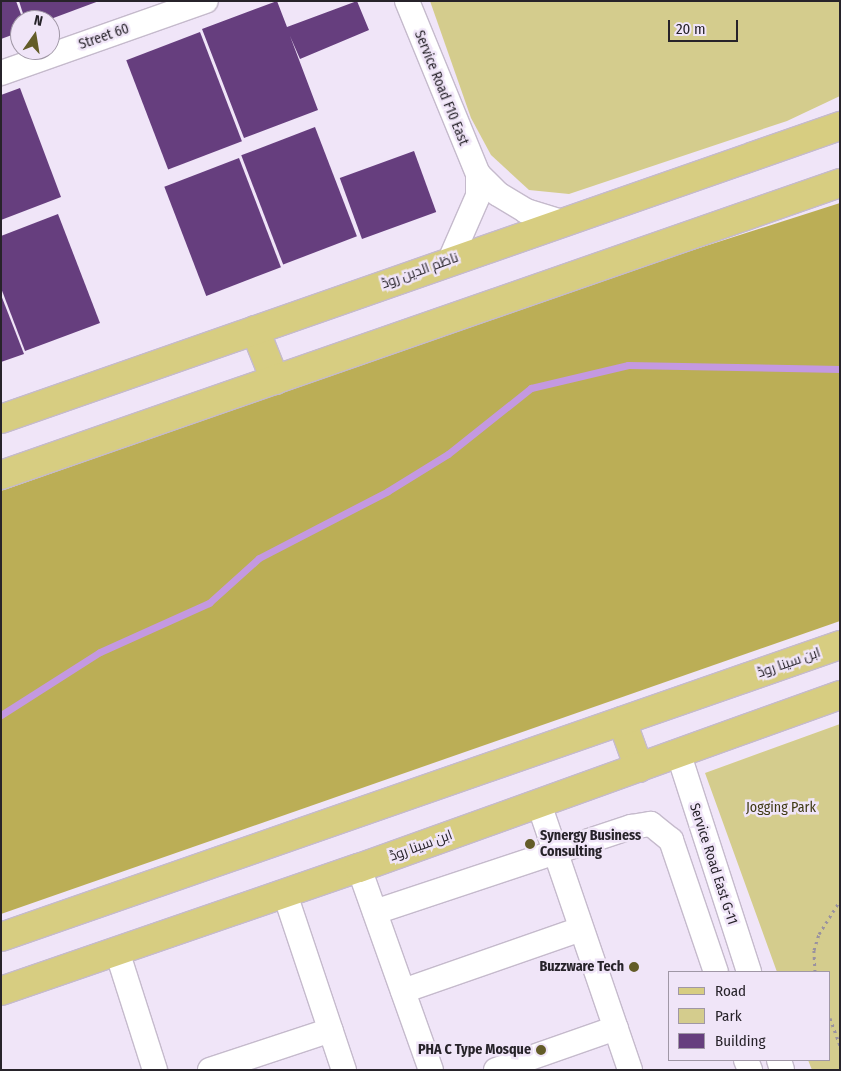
<!DOCTYPE html>
<html>
<head>
<meta charset="utf-8">
<style>
  body { margin:0 }
  #map { position:relative; width:841px; height:1071px; overflow:hidden; background:#f0e5f8; font-family:"Fira Sans Condensed",Cairo,sans-serif }
  div>[style] { position:absolute }
  .green>* { inset:0; background:#d4cc8d }
  .forest>* { inset:0; background:#bbae56 }
  .stream>* { height:7px; margin:-3.5px; padding:0 3.5px; transform-origin:3.5px; border-radius:3.5px; background:#c499e1 }
  .building>* { inset:0; background:#663e7e; transform-origin:0 0 }
  .path>* { height:3px; margin-top:-1.5px; transform-origin:0; background:repeating-linear-gradient(90deg,#9a929f 0 2.5px,transparent 0 6.5px) }
  .roads { filter:drop-shadow(1px 0 #c5bacc) drop-shadow(-1px 0 #c5bacc) drop-shadow(0 1px #c5bacc) drop-shadow(0 -1px #c5bacc) }
  .minor>* { height:24px; margin:-12px; padding:0 12px; transform-origin:12px; border-radius:12px; background:#fff }
  .major>* { height:28px; margin:-14px; padding:0 14px; transform-origin:14px; border-radius:14px; background:#d7cd81 }
  .dots>* { width:14px; height:14px; translate:-50% -50%; box-sizing:border-box; border:2px solid #f0e5f8; border-radius:50% }
  span { translate:-50% -50%; white-space:nowrap; text-align:center; line-height:1.15; -webkit-text-stroke:5px #f0e5f8; paint-order:stroke }
  .street-label { font-size:14px; color:#27232a }
  .park-label { font-size:14px; color:#3e3913 }
  .poi-label { font-size:14px; color:#27232a; font-weight:700 }
  .left { translate:0 -50%; text-align:left }
  .right { translate:-100% -50%; text-align:right }
  .frame { position:absolute; inset:0; border:2px solid #27232a; pointer-events:none }
  .legend { position:absolute; left:668px; top:971px; width:162px; height:90px; box-sizing:border-box; background:#f0e5f8; border:1px solid #a097a6; margin:0; padding:6px 9px; list-style:none; font-size:15px; color:#27232a }
  .legend li { display:flex; align-items:center; gap:10px; height:25px }
  .legend b { width:25px; border:1px solid #a097a6 }
  .north { position:absolute; left:10px; top:10px; width:50px; height:50px; box-sizing:border-box; background:#f0e5f8; border:1px solid #a097a6; border-radius:50%; rotate:13deg; font-size:14px; font-weight:700; line-height:20px; text-align:center; color:#27232a }
  .north::after { content:''; display:block; margin:auto; width:18px; height:22px; background:#635c28; clip-path:polygon(50% 0,100% 100%,50% 72%,0 100%) }
  .scale { position:absolute; left:668px; top:20px; width:70px; height:22px; box-sizing:border-box; border:2px solid #27232a; border-top:0; padding-left:6px; font-size:15px; line-height:18px; white-space:nowrap; color:#27232a; -webkit-text-stroke:4px #f0e5f8; paint-order:stroke }
</style>
</head>
<body>
<div id="map">
  <div class="green">
    <div style="clip-path:polygon(430px 1px,840px 1px,840px 96px,787px 121px,569px 194px,529px 190px,491px 155px,471px 118px)"></div>
    <div style="clip-path:polygon(840px 724px,840px 1070px,812px 1070px,808px 1060px,830px 1060px,830px 972px,777px 972px,705px 773px)"></div>
  </div>
  <div class="forest">
    <div style="clip-path:polygon(840px 203px,840px 621px,1px 914px,1px 491px,593px 282px)"></div>
  </div>
  <div class="stream">
    <div style="left:1px;top:715px;width:117px;rotate:-32.5deg"></div>
    <div style="left:100px;top:652px;width:120px;rotate:-24.2deg"></div>
    <div style="left:209px;top:603px;width:67px;rotate:-42deg"></div>
    <div style="left:259px;top:558px;width:145px;rotate:-27.4deg"></div>
    <div style="left:388px;top:491px;width:70px;rotate:-31.7deg"></div>
    <div style="left:448px;top:454px;width:106px;rotate:-38.5deg"></div>
    <div style="left:531px;top:388px;width:100px;rotate:-13.3deg"></div>
    <div style="left:628px;top:365px;width:212px;rotate:1.1deg"></div>
  </div>
  <div class="building">
    <div style="clip-path:polygon(1px 1px,16px 1px,23px 20px,20px 32px,1px 39px)"></div>
    <div style="clip-path:polygon(19px 1px,99px 1px,48px 20px,25px 20px)"></div>
    <div style="clip-path:polygon(277px 1px,287px 27px,357px 1px,369px 30px,300px 59px,290px 36px,318px 110px,244px 138px,202px 29px)"></div>
    <div style="left:200px;top:32px;width:117px;height:79px;rotate:69deg"></div>
    <div style="clip-path:polygon(20px 88px,61px 197px,1px 220px,1px 95px)"></div>
    <div style="left:315px;top:127px;width:117px;height:79px;rotate:69deg"></div>
    <div style="left:414px;top:151px;width:65px;height:79px;rotate:70deg"></div>
    <div style="left:239px;top:158px;width:117px;height:80px;rotate:69deg"></div>
    <div style="clip-path:polygon(58px 214px,100px 323px,25px 351px,1px 288px,1px 236px)"></div>
    <div style="clip-path:polygon(1px 295px,24px 354px,1px 362px)"></div>
  </div>
  <div class="path">
    <div style="left:815px;top:972px;width:22px;rotate:-93deg"></div>
    <div style="left:814px;top:950px;width:17px;rotate:-73deg"></div>
    <div style="left:819px;top:934px;width:39px;rotate:-58deg"></div>
    <div style="left:830px;top:1018px;width:30px;rotate:70deg"></div>
  </div>
  <div class="roads">
    <div class="minor">
      <div style="left:407px;top:1px;width:187px;rotate:67.7deg"></div>
      <div style="left:478px;top:174px;width:28px;rotate:45deg"></div>
      <div style="left:498px;top:194px;width:33px;rotate:31deg"></div>
      <div style="left:526px;top:211px;width:34px;rotate:17deg"></div>
      <div style="left:1px;top:73px;width:217px;rotate:-19.4deg"></div>
      <div style="left:450px;top:260px;width:70px;rotate:-66.4deg"></div>
      <div style="left:478px;top:196px;width:22px;rotate:-90deg"></div>
      <div style="left:679px;top:755px;width:228px;rotate:72.1deg"></div>
      <div style="left:539px;top:804px;width:281px;rotate:71.1deg"></div>
      <div style="left:359px;top:868px;width:214px;rotate:70.4deg"></div>
      <div style="left:285px;top:894px;width:186px;rotate:71.5deg"></div>
      <div style="left:375px;top:912px;width:270px;rotate:-18.4deg"></div>
      <div style="left:631px;top:827px;width:20px;rotate:-9deg"></div>
      <div style="left:651px;top:824px;width:26px;rotate:39deg"></div>
      <div style="left:671px;top:840px;width:139px;rotate:71.2deg"></div>
      <div style="left:117px;top:951px;width:125px;rotate:72.3deg"></div>
      <div style="left:403px;top:991px;width:188px;rotate:-19.2deg"></div>
      <div style="left:746px;top:1060px;width:11px;rotate:68deg"></div>
      <div style="left:779px;top:1060px;width:10px;rotate:73deg"></div>
      <div style="left:210px;top:1070px;width:127px;rotate:-18.3deg"></div>
      <div style="left:496px;top:1070px;width:127px;rotate:-19.3deg"></div>
    </div>
    <div class="major">
      <div style="left:255px;top:330px;width:54px;rotate:68.2deg"></div>
      <div style="left:1px;top:419px;width:889px;rotate:-19.25deg"></div>
      <div style="left:1px;top:475px;width:888px;rotate:-19.19deg"></div>
      <div style="left:622px;top:721px;width:50px;rotate:70.1deg"></div>
      <div style="left:1px;top:937px;width:888px;rotate:-19.19deg"></div>
      <div style="left:1px;top:991px;width:379px;rotate:-19deg"></div>
      <div style="left:359px;top:868px;width:511px;rotate:-19.78deg"></div>
    </div>
  </div>
  <div class="dots">
    <div style="left:530px;top:844px;background:#635c28"></div>
    <div style="left:634px;top:967px;background:#635c28"></div>
    <div style="left:541px;top:1050px;background:#635c28"></div>
  </div>
  <div class="street-label">
    <span style="left:104px;top:37px;rotate:-19deg">Street 60</span>
    <span style="left:441px;top:88px;rotate:68deg">Service Road F10 East</span>
    <span style="left:420px;top:271px;rotate:-20deg">ناظم الدین روڈ</span>
    <span style="left:789px;top:663px;rotate:-19deg">ابن سینا روڈ</span>
    <span style="left:421px;top:846px;rotate:-20deg">ابن سینا روڈ</span>
    <span style="left:713px;top:864px;rotate:72deg">Service Road East G-11</span>
  </div>
  <div class="park-label">
    <span style="left:781px;top:808px">Jogging Park</span>
  </div>
  <div class="poi-label">
    <span class="left" style="left:540px;top:844px">Synergy Business<br>Consulting</span>
    <span class="right" style="left:624px;top:967px">Buzzware Tech</span>
    <span class="right" style="left:531px;top:1050px">PHA C Type Mosque</span>
  </div>
  <div class="frame"></div>
  <ul class="legend">
  <li><b style="height:6px;background:#d7cd81"></b>Road</li>
  <li><b style="height:14px;background:#d4cc8d"></b>Park</li>
  <li><b style="height:14px;background:#663e7e"></b>Building</li>
  </ul>
  <div class="north">N</div>
  <div class="scale">20 m</div>
</div>
</body>
</html>
